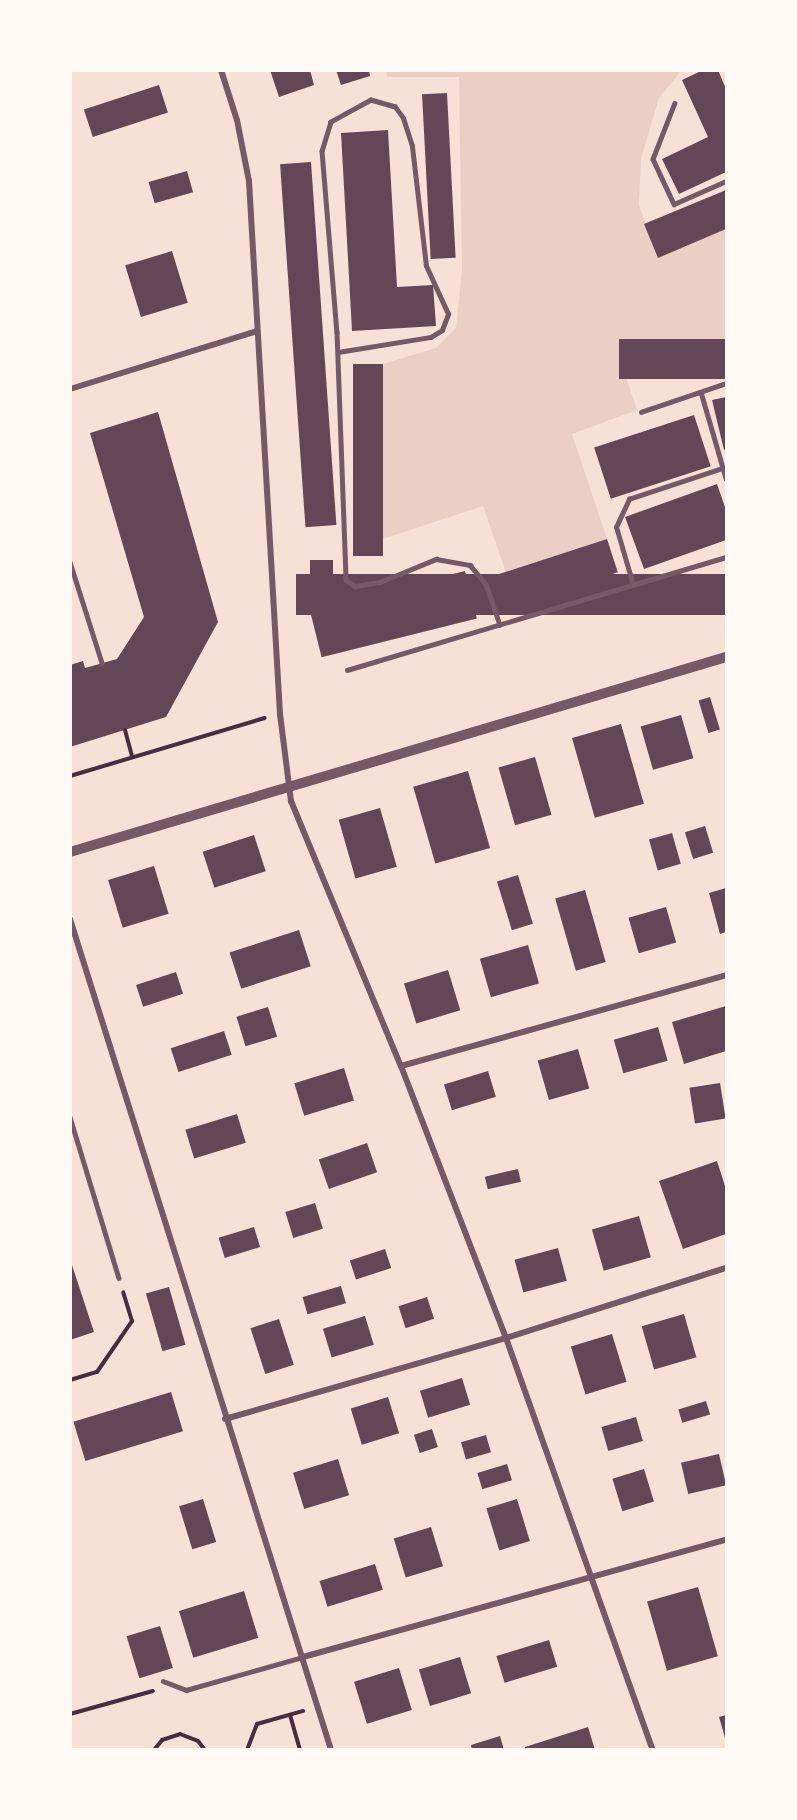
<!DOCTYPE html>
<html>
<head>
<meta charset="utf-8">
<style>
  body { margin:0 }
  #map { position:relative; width:797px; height:1820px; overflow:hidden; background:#f7e1d7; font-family:Arial,sans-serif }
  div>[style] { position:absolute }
  .green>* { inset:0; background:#ebcfc5 }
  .building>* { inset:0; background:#644757; transform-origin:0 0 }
  .path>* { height:4px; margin:-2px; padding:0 2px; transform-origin:2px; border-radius:2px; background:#4a2c40 }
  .service>* { height:4.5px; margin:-2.25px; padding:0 2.25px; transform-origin:2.25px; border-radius:2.25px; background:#755966 }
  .minor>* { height:6px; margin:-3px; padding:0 3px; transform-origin:3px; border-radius:3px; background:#755966 }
  .tertiary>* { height:10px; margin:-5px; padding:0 5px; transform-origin:5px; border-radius:5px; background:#755966 }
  span { translate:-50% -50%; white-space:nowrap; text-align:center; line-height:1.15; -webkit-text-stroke:6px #fffaf5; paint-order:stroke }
  .frame { position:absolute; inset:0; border:72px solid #fffaf5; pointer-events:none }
</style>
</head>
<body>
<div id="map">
  <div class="green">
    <div style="clip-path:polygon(386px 71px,681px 71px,659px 98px,641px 159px,639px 205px,658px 258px,726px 229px,726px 339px,625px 374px,637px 410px,572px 434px,607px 539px,506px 573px,483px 506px,383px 539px,383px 364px,436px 348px,456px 328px,462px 269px,459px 77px,387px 77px)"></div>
  </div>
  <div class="building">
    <div style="clip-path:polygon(270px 70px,310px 70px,314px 85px,279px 97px)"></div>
    <div style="clip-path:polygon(336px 70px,369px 70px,370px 76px,341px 85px)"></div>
    <div style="clip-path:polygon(703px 70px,718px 70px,726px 89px,726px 172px,679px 194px,662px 159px,708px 137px,682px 80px)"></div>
    <div style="left:159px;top:85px;width:29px;height:79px;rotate:72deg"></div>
    <div style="left:447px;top:93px;width:165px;height:25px;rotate:87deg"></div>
    <div style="clip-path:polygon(388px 130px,397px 287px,433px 285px,436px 326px,352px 331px,341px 133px)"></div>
    <div style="left:311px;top:162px;width:364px;height:31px;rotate:86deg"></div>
    <div style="left:187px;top:171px;width:22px;height:40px;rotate:74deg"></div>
    <div style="clip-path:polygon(726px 190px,726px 229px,658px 258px,644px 224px)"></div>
    <div style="left:172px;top:251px;width:54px;height:49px;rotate:73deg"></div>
    <div style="left:726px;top:339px;width:40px;height:107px;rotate:90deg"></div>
    <div style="left:353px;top:364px;width:30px;height:192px"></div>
    <div style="clip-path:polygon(726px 397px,726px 449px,724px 450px,712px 400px)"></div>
    <div style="clip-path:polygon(158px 412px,218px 622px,166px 717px,70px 747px,70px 665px,83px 661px,85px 668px,117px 659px,144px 617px,90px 433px)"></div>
    <div style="left:694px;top:415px;width:54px;height:105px;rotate:72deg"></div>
    <div style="clip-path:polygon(717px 484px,726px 510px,726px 540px,644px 569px,625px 517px)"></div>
    <div style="left:607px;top:539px;width:35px;height:116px;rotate:72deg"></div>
    <div style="left:310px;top:560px;width:23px;height:25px"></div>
    <div style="left:465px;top:571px;width:49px;height:160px;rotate:76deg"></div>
    <div style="left:726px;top:574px;width:41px;height:430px;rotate:90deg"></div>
    <div style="left:710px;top:697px;width:34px;height:12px;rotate:73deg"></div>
    <div style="left:681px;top:715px;width:45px;height:42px;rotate:74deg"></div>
    <div style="left:621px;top:724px;width:83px;height:51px;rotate:74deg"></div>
    <div style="left:535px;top:757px;width:60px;height:38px;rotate:74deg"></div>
    <div style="left:468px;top:771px;width:80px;height:57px;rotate:74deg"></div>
    <div style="left:380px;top:808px;width:61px;height:43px;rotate:74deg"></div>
    <div style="left:705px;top:826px;width:28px;height:21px;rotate:73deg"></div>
    <div style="left:672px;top:833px;width:32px;height:24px;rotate:74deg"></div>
    <div style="left:254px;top:835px;width:38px;height:54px;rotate:72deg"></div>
    <div style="left:154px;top:866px;width:50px;height:48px;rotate:73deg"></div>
    <div style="left:518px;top:875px;width:51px;height:22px;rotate:73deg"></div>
    <div style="clip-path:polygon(726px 888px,726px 932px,720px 934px,709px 893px)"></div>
    <div style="left:585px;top:890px;width:75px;height:31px;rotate:74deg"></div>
    <div style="left:666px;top:907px;width:37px;height:39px;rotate:74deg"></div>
    <div style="left:299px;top:930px;width:38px;height:73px;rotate:72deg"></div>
    <div style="left:528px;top:945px;width:40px;height:50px;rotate:74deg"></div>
    <div style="left:448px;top:970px;width:42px;height:46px;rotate:73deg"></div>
    <div style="left:176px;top:972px;width:23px;height:42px;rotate:72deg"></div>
    <div style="clip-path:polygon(726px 1006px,726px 1051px,684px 1064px,672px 1022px)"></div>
    <div style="left:268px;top:1007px;width:31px;height:33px;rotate:73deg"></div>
    <div style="left:658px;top:1027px;width:35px;height:46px;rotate:74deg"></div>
    <div style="left:224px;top:1031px;width:25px;height:56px;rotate:72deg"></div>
    <div style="left:578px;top:1049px;width:41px;height:42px;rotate:74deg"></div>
    <div style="left:344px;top:1068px;width:34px;height:52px;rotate:73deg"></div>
    <div style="left:488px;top:1071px;width:27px;height:46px;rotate:73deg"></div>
    <div style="left:720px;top:1083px;width:36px;height:31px;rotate:81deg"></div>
    <div style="left:237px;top:1114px;width:30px;height:54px;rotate:73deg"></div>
    <div style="left:367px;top:1143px;width:31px;height:51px;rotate:71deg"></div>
    <div style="clip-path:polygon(717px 1161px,726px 1189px,726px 1234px,683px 1249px,659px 1181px)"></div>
    <div style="left:518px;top:1169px;width:13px;height:34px;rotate:77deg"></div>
    <div style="left:315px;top:1203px;width:27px;height:31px;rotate:73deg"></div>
    <div style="left:639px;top:1216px;width:43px;height:49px;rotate:74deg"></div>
    <div style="left:254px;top:1227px;width:21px;height:37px;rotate:73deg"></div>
    <div style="left:558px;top:1248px;width:34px;height:45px;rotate:75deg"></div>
    <div style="left:385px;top:1249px;width:20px;height:37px;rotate:72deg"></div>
    <div style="clip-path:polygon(70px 1259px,94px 1332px,70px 1340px)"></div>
    <div style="left:341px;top:1286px;width:18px;height:40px;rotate:74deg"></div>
    <div style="left:169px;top:1287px;width:60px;height:24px;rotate:74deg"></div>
    <div style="left:427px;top:1297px;width:23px;height:30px;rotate:72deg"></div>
    <div style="left:684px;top:1314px;width:45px;height:44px;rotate:74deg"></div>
    <div style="left:365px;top:1316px;width:30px;height:44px;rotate:73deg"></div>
    <div style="left:279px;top:1319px;width:48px;height:30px;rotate:72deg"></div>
    <div style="left:612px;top:1334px;width:50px;height:43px;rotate:73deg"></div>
    <div style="left:462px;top:1378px;width:28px;height:44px;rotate:73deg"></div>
    <div style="left:171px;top:1392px;width:41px;height:102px;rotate:73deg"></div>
    <div style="left:388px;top:1397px;width:38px;height:39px;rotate:73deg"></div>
    <div style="left:706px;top:1401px;width:14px;height:29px;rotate:73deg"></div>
    <div style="left:636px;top:1417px;width:25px;height:36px;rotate:74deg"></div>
    <div style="left:432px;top:1429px;width:19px;height:19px;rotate:72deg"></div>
    <div style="left:486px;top:1435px;width:18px;height:26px;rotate:74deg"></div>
    <div style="left:719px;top:1454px;width:32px;height:39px;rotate:77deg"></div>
    <div style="left:338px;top:1459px;width:38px;height:47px;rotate:73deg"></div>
    <div style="left:507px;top:1464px;width:17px;height:31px;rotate:73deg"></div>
    <div style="left:644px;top:1469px;width:34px;height:33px;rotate:73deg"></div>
    <div style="left:203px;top:1499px;width:45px;height:25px;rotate:73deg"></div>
    <div style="left:517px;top:1499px;width:44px;height:32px;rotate:73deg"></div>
    <div style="left:431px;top:1527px;width:41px;height:39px;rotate:73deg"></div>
    <div style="left:375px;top:1564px;width:27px;height:58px;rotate:73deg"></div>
    <div style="left:698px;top:1587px;width:72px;height:53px;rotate:74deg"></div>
    <div style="left:244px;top:1591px;width:49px;height:68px;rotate:73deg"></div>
    <div style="left:160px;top:1626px;width:44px;height:35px;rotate:73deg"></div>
    <div style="left:549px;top:1640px;width:28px;height:55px;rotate:73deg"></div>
    <div style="left:460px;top:1657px;width:38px;height:43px;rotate:73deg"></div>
    <div style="left:399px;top:1668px;width:44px;height:47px;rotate:73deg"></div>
    <div style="clip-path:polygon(726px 1715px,726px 1741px,719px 1717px)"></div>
    <div style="clip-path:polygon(588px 1727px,595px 1750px,525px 1750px,525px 1747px)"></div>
    <div style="clip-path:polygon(500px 1736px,504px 1750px,472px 1750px,471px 1745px)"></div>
  </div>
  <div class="path">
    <div style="left:125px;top:730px;width:28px;rotate:75deg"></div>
    <div style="left:70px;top:776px;width:203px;rotate:-16.6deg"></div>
    <div style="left:70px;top:1380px;width:28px;rotate:-17deg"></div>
    <div style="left:97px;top:1372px;width:62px;rotate:-55.5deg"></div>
    <div style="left:132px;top:1321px;width:30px;rotate:-107deg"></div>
    <div style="left:70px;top:1714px;width:86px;rotate:-15.5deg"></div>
    <div style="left:290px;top:1715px;width:36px;rotate:74deg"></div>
    <div style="left:154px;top:1750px;width:13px;rotate:-51deg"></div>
    <div style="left:162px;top:1740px;width:19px;rotate:-18deg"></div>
    <div style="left:180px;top:1734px;width:19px;rotate:21deg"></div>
    <div style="left:198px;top:1741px;width:11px;rotate:52deg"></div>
    <div style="left:247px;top:1750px;width:28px;rotate:-69deg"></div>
    <div style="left:257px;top:1724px;width:48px;rotate:-15.8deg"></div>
  </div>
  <div class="service">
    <div style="left:675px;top:103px;width:60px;rotate:111.4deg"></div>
    <div style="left:653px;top:159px;width:50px;rotate:65deg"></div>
    <div style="left:674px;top:204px;width:57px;rotate:-23.9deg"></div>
    <div style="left:338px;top:352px;width:94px;rotate:-9.2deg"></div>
    <div style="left:431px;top:337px;width:13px;rotate:-32deg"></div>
    <div style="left:442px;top:330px;width:17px;rotate:-69deg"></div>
    <div style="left:448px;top:314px;width:53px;rotate:-114.6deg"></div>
    <div style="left:426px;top:266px;width:121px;rotate:-96.7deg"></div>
    <div style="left:412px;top:146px;width:29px;rotate:-108deg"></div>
    <div style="left:403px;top:118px;width:14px;rotate:-126deg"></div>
    <div style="left:395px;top:107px;width:25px;rotate:-164deg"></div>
    <div style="left:371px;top:100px;width:46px;rotate:151.2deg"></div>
    <div style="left:331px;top:122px;width:30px;rotate:107deg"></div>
    <div style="left:322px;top:151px;width:182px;rotate:85.3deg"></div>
    <div style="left:337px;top:332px;width:248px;rotate:87.9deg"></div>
    <div style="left:346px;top:580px;width:11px;rotate:34deg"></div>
    <div style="left:355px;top:586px;width:25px;rotate:-9deg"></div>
    <div style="left:380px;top:582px;width:61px;rotate:-22.3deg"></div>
    <div style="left:436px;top:559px;width:35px;rotate:10deg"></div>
    <div style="left:470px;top:565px;width:25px;rotate:50deg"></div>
    <div style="left:486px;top:584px;width:43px;rotate:71.1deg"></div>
    <div style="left:701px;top:392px;width:90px;rotate:73.8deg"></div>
    <div style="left:641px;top:412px;width:90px;rotate:-18.8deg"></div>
    <div style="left:70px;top:562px;width:106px;rotate:72.4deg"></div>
    <div style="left:633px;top:585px;width:60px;rotate:-106.3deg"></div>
    <div style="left:616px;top:527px;width:31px;rotate:-65deg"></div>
    <div style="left:629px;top:499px;width:99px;rotate:-18.3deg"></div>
    <div style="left:347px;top:670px;width:395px;rotate:-16.6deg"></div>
    <div style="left:70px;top:1117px;width:168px;rotate:73.1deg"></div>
    <div style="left:163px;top:1681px;width:25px;rotate:21deg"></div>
    <div style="left:186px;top:1690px;width:122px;rotate:-15.8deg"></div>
  </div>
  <div class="minor">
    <div style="left:221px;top:70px;width:52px;rotate:72.3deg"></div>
    <div style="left:237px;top:120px;width:62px;rotate:78.9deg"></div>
    <div style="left:249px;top:181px;width:534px;rotate:86.67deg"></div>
    <div style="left:280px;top:714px;width:88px;rotate:82.8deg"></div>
    <div style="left:291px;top:801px;width:287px;rotate:67.5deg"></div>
    <div style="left:401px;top:1066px;width:292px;rotate:68.9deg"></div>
    <div style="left:506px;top:1338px;width:437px;rotate:70.4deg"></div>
    <div style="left:70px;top:389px;width:196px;rotate:-17.2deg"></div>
    <div style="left:70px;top:919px;width:871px;rotate:72.56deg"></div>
    <div style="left:401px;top:1066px;width:337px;rotate:-15.6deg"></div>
    <div style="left:225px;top:1419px;width:292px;rotate:-16.1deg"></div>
    <div style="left:506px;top:1338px;width:231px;rotate:-17.7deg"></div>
    <div style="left:303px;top:1657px;width:439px;rotate:-15.5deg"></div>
  </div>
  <div class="tertiary">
    <div style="left:70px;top:852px;width:684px;rotate:-16.55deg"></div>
  </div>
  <div class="frame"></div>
</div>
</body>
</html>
